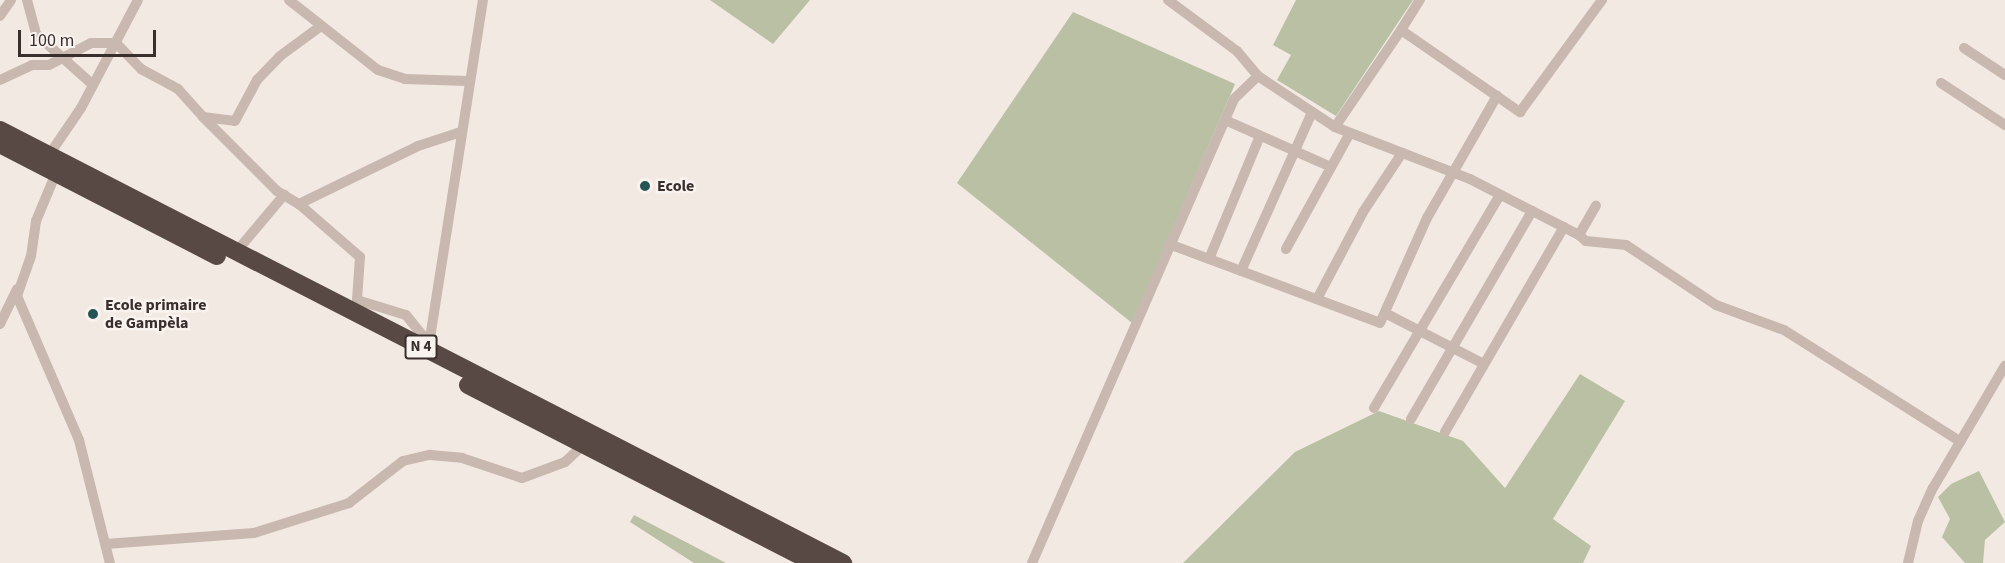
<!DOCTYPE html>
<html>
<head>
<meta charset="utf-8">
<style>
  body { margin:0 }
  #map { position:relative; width:2005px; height:563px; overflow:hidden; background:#f2e9e2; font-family:"Source Sans 3",sans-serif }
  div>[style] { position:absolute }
  .green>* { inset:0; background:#b9c0a3 }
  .street>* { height:10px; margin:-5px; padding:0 5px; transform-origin:5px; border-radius:5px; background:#c9b8af }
  .highway>* { height:18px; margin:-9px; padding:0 9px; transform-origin:9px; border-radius:9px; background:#594944 }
  .dots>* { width:16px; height:16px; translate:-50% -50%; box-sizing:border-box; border:3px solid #f9f3ef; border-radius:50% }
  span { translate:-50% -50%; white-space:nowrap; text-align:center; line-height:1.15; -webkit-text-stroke:5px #f9f3ef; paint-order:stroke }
  .shield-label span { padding:2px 4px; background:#f9f3ef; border:2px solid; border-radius:4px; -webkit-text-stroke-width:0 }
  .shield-label { font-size:15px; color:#392f2c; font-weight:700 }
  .poi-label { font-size:16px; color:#392f2c; font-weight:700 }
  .left { translate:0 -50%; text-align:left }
  .scale { position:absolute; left:18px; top:30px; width:138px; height:27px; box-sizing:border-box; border:3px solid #392f2c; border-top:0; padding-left:8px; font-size:18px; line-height:21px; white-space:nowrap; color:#392f2c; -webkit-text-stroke:4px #f9f3ef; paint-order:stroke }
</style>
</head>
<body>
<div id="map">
  <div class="green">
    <div style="clip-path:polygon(710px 0,810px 0,773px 44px)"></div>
    <div style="clip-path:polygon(1296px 0,1413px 0,1336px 116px,1277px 80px,1291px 55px,1273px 45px)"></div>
    <div style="clip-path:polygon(1073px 12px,1235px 84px,1132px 323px,957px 183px)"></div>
    <div style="clip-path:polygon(1580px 374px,1625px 401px,1553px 519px,1591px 546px,1583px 563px,1183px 563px,1295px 452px,1379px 411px,1463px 441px,1505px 488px)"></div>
    <div style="clip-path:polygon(1979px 471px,2005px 522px,1985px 540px,1983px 563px,1965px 563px,1942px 537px,1950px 519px,1938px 497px,1951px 484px)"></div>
    <div style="clip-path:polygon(634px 515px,726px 563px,694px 563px,630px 522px)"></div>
  </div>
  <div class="street">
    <div style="left:27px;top:0;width:35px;rotate:75deg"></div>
    <div style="left:36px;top:34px;width:75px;rotate:41.8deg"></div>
    <div style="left:289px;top:0;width:113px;rotate:38.2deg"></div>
    <div style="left:378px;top:70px;width:28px;rotate:18deg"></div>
    <div style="left:405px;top:79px;width:63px;rotate:1.8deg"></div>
    <div style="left:1168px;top:0;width:86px;rotate:36.5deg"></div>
    <div style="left:1237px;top:51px;width:33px;rotate:50deg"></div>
    <div style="left:1258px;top:76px;width:92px;rotate:33.5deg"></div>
    <div style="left:1335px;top:127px;width:145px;rotate:21.1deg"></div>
    <div style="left:1470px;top:179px;width:123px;rotate:27.2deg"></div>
    <div style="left:1579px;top:235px;width:34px;rotate:-60deg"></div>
    <div style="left:0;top:16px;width:19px;rotate:-55deg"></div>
    <div style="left:1401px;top:30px;width:36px;rotate:-58deg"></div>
    <div style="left:1964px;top:48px;width:49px;rotate:33.4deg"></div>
    <div style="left:0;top:80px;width:35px;rotate:-25deg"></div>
    <div style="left:32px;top:65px;width:17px"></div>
    <div style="left:49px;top:65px;width:47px;rotate:-27.6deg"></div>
    <div style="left:91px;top:43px;width:25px"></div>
    <div style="left:116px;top:43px;width:36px;rotate:46deg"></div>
    <div style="left:141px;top:69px;width:42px;rotate:28.4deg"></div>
    <div style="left:178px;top:89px;width:38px;rotate:48deg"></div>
    <div style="left:203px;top:117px;width:32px;rotate:7deg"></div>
    <div style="left:235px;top:121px;width:47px;rotate:-61.8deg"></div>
    <div style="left:257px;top:80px;width:33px;rotate:-46deg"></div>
    <div style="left:280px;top:56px;width:51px;rotate:-36.2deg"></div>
    <div style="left:1941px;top:83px;width:77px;rotate:33.3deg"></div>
    <div style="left:203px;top:117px;width:105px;rotate:45deg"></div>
    <div style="left:277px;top:191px;width:26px;rotate:31deg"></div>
    <div style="left:299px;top:204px;width:81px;rotate:41deg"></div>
    <div style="left:360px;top:257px;width:43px;rotate:94deg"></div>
    <div style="left:357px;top:300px;width:51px;rotate:17deg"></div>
    <div style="left:406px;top:315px;width:33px;rotate:51deg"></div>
    <div style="left:1225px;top:120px;width:116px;rotate:23.9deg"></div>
    <div style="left:1335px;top:127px;width:117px;rotate:-55.8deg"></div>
    <div style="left:1401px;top:30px;width:145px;rotate:34.6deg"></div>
    <div style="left:1520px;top:112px;width:139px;rotate:-53.8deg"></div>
    <div style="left:49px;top:155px;width:57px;rotate:-55.8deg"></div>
    <div style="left:81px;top:108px;width:122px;rotate:-62.2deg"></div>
    <div style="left:56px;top:173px;width:52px;rotate:112.6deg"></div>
    <div style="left:36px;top:221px;width:35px;rotate:98deg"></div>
    <div style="left:31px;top:256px;width:42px;rotate:109.3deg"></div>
    <div style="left:17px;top:296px;width:157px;rotate:66.7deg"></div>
    <div style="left:79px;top:440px;width:127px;rotate:75.9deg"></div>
    <div style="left:299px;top:204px;width:132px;rotate:-26deg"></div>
    <div style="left:418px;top:146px;width:45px;rotate:-18deg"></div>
    <div style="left:1579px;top:235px;width:9px;rotate:41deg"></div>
    <div style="left:1586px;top:241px;width:40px;rotate:5.7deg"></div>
    <div style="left:1626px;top:245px;width:108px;rotate:33.7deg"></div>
    <div style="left:1716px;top:305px;width:72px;rotate:20.2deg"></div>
    <div style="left:1784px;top:330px;width:209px;rotate:32.3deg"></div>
    <div style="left:1169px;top:244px;width:225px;rotate:20.5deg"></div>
    <div style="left:1380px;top:323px;width:115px;rotate:-65.9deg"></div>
    <div style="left:1427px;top:218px;width:141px;rotate:-60.2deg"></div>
    <div style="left:1286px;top:249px;width:132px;rotate:-61.1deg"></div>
    <div style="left:236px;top:252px;width:75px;rotate:-49.9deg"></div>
    <div style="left:1209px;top:259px;width:133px;rotate:-67.5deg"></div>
    <div style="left:1241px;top:271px;width:174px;rotate:-65.9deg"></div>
    <div style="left:1317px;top:299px;width:98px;rotate:-62.1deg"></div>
    <div style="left:1363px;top:212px;width:71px;rotate:-56.5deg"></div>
    <div style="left:1385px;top:313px;width:111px;rotate:27.3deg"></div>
    <div style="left:0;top:324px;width:39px;rotate:-64deg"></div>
    <div style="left:428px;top:351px;width:355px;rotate:-81.1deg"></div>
    <div style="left:1374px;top:408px;width:247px;rotate:-59.4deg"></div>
    <div style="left:1411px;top:419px;width:241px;rotate:-59.8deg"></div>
    <div style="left:1445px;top:432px;width:237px;rotate:-59.9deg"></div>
    <div style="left:106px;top:544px;width:148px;rotate:-4.3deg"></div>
    <div style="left:254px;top:533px;width:100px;rotate:-17.5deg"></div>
    <div style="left:349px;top:503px;width:68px;rotate:-37.9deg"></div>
    <div style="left:403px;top:461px;width:28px;rotate:-13deg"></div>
    <div style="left:430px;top:455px;width:32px;rotate:5deg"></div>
    <div style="left:462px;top:458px;width:63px;rotate:18.4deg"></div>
    <div style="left:522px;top:478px;width:46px;rotate:-20.4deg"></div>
    <div style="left:565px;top:462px;width:26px;rotate:-43deg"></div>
    <div style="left:1032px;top:563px;width:506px;rotate:-66.47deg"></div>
    <div style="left:1234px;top:99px;width:33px;rotate:-44deg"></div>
    <div style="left:1908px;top:563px;width:43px;rotate:-76.6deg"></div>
    <div style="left:1918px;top:521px;width:36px;rotate:-66deg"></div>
    <div style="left:1933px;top:488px;width:142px;rotate:-59.5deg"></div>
  </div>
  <div class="highway">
    <div style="left:0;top:130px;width:948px;rotate:27.19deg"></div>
    <div style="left:0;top:144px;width:244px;rotate:27.3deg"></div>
    <div style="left:468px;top:385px;width:389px;rotate:27.2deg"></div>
  </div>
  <div class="dots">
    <div style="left:645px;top:186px;background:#255655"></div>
    <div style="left:93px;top:314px;background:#255655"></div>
  </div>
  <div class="shield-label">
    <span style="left:421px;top:347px">N 4</span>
  </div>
  <div class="poi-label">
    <span class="left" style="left:657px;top:186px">Ecole</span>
    <span class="left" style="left:105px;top:314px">Ecole primaire<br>de Gampèla</span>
  </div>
  <div class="scale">100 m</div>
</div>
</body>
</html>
